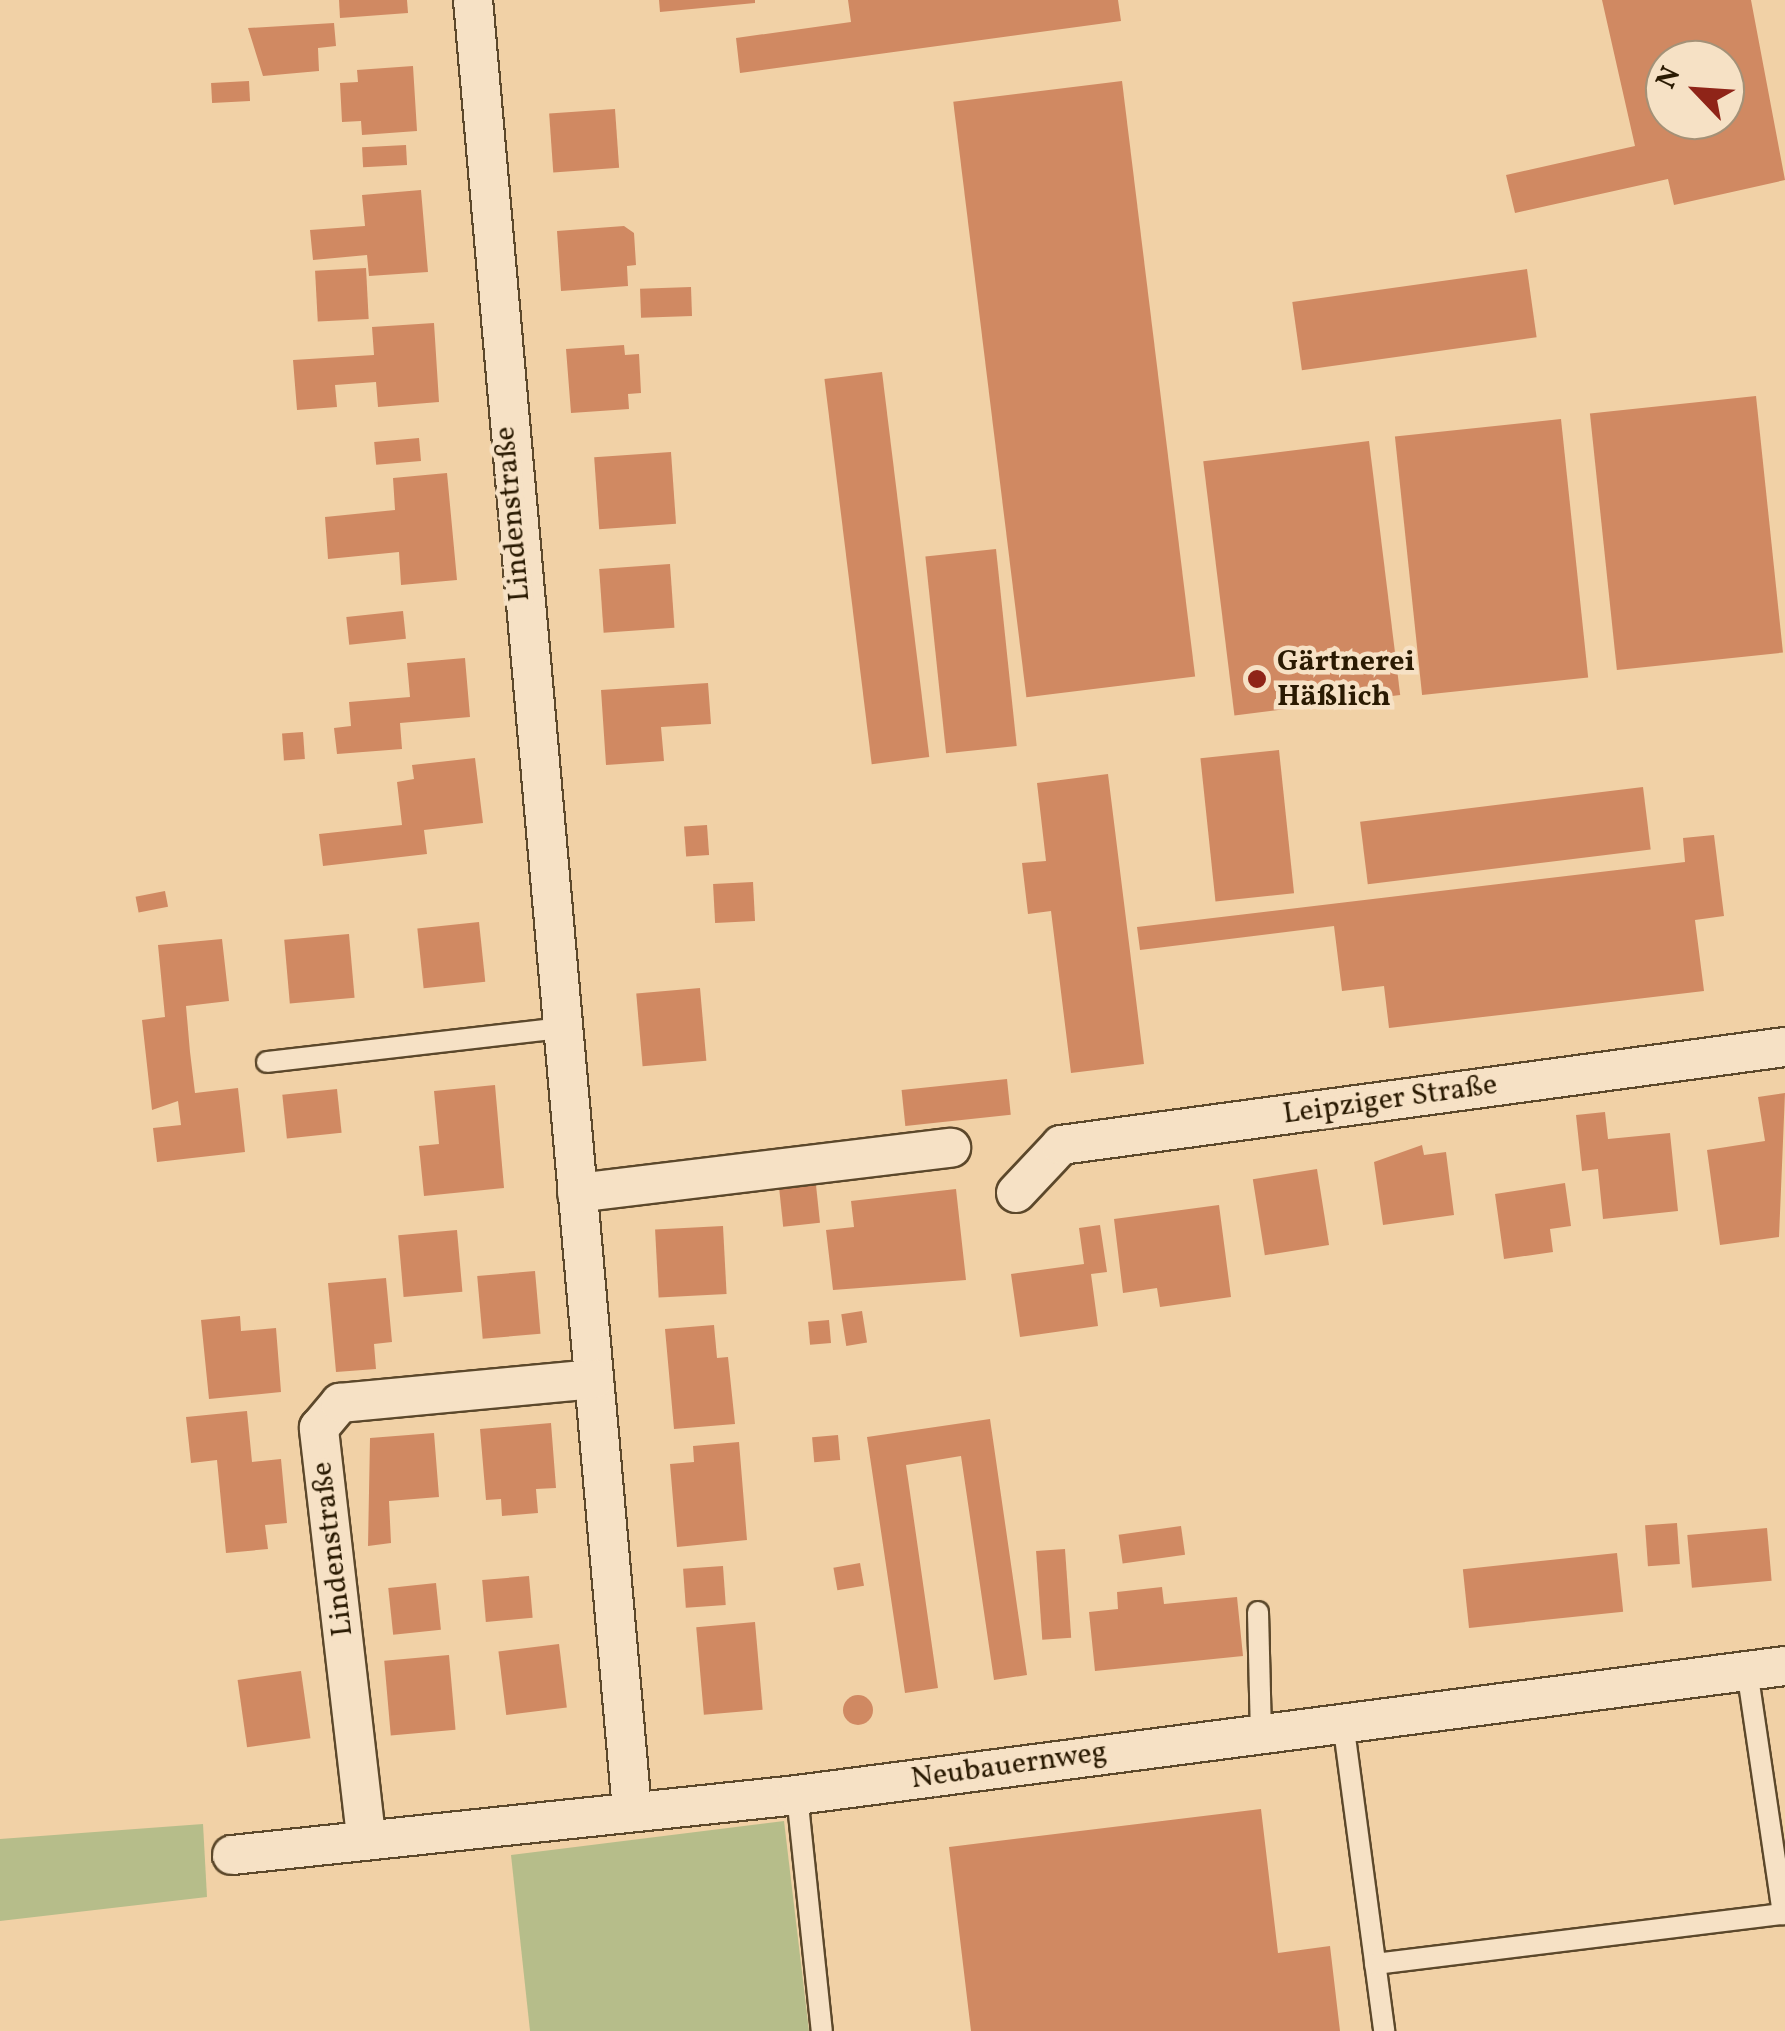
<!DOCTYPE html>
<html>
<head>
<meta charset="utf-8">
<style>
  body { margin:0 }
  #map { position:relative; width:1785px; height:2031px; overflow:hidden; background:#f1d1a6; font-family:Vollkorn,serif }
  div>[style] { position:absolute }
  .green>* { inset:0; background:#b6bd8a }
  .building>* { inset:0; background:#d08962; transform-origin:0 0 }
  .round { border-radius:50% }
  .roads { filter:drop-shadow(2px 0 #5c482b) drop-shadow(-2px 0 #5c482b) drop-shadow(0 2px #5c482b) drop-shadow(0 -2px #5c482b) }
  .service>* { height:20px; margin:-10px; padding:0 10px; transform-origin:10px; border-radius:10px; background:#f6e1c5 }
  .minor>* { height:38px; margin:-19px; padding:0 19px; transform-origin:19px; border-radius:19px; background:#f6e1c5 }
  .dots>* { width:28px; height:28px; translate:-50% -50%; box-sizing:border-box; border:5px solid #f6e1c5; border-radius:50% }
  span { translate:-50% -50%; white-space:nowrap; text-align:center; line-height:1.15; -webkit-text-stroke:9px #f6e1c5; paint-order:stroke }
  .street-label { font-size:30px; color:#2a1a02 }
  .poi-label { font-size:30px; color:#2a1a02; font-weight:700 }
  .left { translate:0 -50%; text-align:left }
  .north { position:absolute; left:1645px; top:40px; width:100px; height:100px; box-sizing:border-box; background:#f6e1c5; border:2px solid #a49177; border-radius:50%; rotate:295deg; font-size:28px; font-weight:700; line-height:40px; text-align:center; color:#2a1a02 }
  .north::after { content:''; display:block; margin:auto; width:35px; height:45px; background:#8f2418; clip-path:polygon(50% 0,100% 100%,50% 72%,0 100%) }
</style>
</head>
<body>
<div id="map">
  <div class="green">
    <div style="clip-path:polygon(784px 1821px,809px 2031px,530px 2031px,511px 1855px)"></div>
    <div style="clip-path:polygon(203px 1824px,207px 1897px,0 1921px,0 1839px)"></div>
  </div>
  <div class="building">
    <div style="clip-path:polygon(339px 0,407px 0,408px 13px,340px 18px)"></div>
    <div style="clip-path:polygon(659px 0,755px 0,755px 3px,660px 12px)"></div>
    <div style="clip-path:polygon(848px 0,1118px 0,1121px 21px,740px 73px,736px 38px,851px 22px)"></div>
    <div style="clip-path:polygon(evenodd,1602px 0,1751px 0,1785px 180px,1674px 205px,1668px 179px,1515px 213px,1506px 175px,1635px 146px,1602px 0,1665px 60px,1725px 60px,1725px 120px,1665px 120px,1665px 60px)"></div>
    <div style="clip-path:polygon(334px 23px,336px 46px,318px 48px,319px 71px,263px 76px,248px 28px)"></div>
    <div style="clip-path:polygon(413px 66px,417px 131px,362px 135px,361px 121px,342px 122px,340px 83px,358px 82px,357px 70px)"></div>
    <div style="left:249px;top:81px;width:20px;height:38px;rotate:87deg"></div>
    <div style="left:1122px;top:81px;width:600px;height:170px;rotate:83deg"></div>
    <div style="left:615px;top:109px;width:59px;height:66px;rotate:86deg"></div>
    <div style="left:406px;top:145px;width:20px;height:44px;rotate:87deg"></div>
    <div style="clip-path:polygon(421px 190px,428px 272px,369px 276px,367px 255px,313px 260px,310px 230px,365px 226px,362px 195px)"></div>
    <div style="clip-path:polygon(624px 226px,634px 233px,636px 265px,627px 266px,628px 286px,561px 291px,557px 231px)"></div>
    <div style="left:366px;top:268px;width:51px;height:51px;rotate:87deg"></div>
    <div style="left:1527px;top:269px;width:69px;height:237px;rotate:82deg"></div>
    <div style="left:691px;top:287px;width:29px;height:51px;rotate:88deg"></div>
    <div style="clip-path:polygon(434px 323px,439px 402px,378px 407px,376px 382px,335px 385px,337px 407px,297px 410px,293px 360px,374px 355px,372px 327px)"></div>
    <div style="clip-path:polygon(624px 345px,625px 355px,639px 354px,641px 393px,628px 394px,629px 409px,571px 413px,566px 349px)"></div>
    <div style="left:882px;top:372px;width:388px;height:58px;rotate:83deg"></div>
    <div style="left:1756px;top:396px;width:258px;height:167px;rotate:84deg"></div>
    <div style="left:1561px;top:419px;width:260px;height:167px;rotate:84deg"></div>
    <div style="left:419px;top:438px;width:23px;height:45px;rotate:85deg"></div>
    <div style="left:1369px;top:441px;width:256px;height:167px;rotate:83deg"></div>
    <div style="left:671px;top:452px;width:72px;height:77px;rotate:86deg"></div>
    <div style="clip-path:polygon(447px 473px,457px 580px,401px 585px,399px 552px,328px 559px,325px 517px,395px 510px,393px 478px)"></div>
    <div style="left:996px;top:549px;width:198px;height:71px;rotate:84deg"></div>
    <div style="left:670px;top:564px;width:64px;height:71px;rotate:86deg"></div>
    <div style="left:403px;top:611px;width:28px;height:57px;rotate:84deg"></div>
    <div style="clip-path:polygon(465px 658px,470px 717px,400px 723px,402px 749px,337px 754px,334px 728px,351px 726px,349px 702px,410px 697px,407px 663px)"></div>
    <div style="clip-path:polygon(708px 683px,711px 724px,661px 727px,664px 761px,606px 765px,601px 690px)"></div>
    <div style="left:303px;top:732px;width:27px;height:21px;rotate:86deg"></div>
    <div style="left:1279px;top:750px;width:144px;height:79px;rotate:84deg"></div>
    <div style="clip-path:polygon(475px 758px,483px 823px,424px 830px,427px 854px,323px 866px,319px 834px,402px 825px,397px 782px,414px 779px,412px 765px)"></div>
    <div style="clip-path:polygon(1108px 774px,1144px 1064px,1071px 1073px,1051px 911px,1028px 914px,1022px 863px,1046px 861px,1037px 783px)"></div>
    <div style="left:1643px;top:787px;width:63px;height:285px;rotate:83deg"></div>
    <div style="left:707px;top:825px;width:30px;height:23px;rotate:86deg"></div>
    <div style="clip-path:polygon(1714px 835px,1724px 916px,1695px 920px,1704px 991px,1389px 1028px,1384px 986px,1342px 991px,1334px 926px,1140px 950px,1137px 927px,1685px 862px,1683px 838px)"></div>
    <div style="left:753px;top:882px;width:39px;height:40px;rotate:87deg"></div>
    <div style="left:165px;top:891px;width:16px;height:30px;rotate:79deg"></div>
    <div style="left:479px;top:922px;width:60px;height:62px;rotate:84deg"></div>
    <div style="left:349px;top:934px;width:64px;height:65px;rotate:85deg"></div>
    <div style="clip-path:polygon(222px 939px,229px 1001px,186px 1006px,190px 1052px,195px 1093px,238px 1088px,245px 1152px,157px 1162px,153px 1128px,181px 1125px,178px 1101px,152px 1110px,142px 1020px,165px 1017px,158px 945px)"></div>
    <div style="left:700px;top:988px;width:73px;height:64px;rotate:85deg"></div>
    <div style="left:1007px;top:1079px;width:36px;height:106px;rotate:84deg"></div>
    <div style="clip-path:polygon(495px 1085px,504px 1188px,424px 1196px,419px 1146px,439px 1144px,434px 1091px)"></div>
    <div style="left:337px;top:1089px;width:44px;height:55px;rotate:84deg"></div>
    <div style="clip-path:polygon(1785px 1093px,1779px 1237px,1720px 1245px,1707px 1150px,1765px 1141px,1758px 1097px)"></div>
    <div style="clip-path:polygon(1605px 1112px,1608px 1139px,1670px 1133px,1678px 1211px,1603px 1219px,1598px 1169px,1582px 1171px,1576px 1115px)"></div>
    <div style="clip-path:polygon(1422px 1145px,1424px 1155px,1446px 1152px,1454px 1215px,1383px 1225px,1374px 1162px)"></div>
    <div style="left:1317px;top:1169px;width:77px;height:65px;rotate:81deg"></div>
    <div style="clip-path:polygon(1565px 1183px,1571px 1226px,1550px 1229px,1553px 1252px,1504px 1259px,1495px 1194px)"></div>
    <div style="left:816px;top:1185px;width:38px;height:37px;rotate:84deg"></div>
    <div style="clip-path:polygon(956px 1189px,966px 1280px,833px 1290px,826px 1230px,854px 1227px,851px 1201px)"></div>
    <div style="clip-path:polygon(1219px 1205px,1231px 1297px,1160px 1307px,1157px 1288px,1123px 1293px,1114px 1219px)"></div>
    <div style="clip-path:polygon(1100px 1225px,1107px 1272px,1091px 1274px,1098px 1326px,1020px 1337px,1011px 1274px,1084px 1264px,1079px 1228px)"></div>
    <div style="left:723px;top:1226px;width:68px;height:68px;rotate:87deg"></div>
    <div style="left:457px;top:1230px;width:62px;height:59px;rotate:85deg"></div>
    <div style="left:535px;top:1271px;width:63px;height:58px;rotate:85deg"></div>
    <div style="clip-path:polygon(386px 1278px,392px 1342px,374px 1344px,376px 1369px,336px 1372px,328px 1283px)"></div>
    <div style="left:862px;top:1311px;width:32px;height:21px;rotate:81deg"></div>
    <div style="clip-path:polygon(240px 1316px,241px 1331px,276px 1328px,281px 1392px,209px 1399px,201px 1320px)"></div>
    <div style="left:829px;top:1320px;width:23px;height:21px;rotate:85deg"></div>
    <div style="clip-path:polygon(714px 1325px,717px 1358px,728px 1357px,735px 1424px,674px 1429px,665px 1329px)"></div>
    <div style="clip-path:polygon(247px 1411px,252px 1462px,281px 1459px,287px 1523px,265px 1525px,268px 1549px,226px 1553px,217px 1460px,191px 1463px,186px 1417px)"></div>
    <div style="clip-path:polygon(990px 1419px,1027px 1675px,994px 1680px,961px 1456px,906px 1465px,938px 1688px,905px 1693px,867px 1437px)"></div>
    <div style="clip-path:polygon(551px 1423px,556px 1488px,536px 1489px,538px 1513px,502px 1516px,501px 1499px,486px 1500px,480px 1429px)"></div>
    <div style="clip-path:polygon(434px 1433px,439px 1497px,389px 1501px,391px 1543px,368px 1546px,370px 1438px)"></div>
    <div style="left:838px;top:1435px;width:25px;height:26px;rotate:85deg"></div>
    <div style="clip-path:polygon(739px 1442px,747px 1540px,677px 1547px,670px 1464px,694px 1462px,693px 1446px)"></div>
    <div style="left:1677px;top:1523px;width:41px;height:32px;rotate:86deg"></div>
    <div style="left:1181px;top:1526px;width:29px;height:63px;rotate:82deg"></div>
    <div style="left:1767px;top:1528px;width:53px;height:80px;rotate:85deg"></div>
    <div style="left:1065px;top:1549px;width:89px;height:29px;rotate:86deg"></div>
    <div style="left:1617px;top:1553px;width:59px;height:155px;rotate:84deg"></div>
    <div style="left:860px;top:1563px;width:23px;height:27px;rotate:80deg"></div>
    <div style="left:723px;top:1566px;width:39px;height:40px;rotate:86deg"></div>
    <div style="left:529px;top:1576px;width:42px;height:47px;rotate:85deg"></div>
    <div style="left:436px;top:1583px;width:47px;height:48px;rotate:84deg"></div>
    <div style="clip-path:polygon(1162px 1587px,1164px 1604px,1237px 1597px,1243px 1656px,1095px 1671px,1089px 1612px,1118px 1609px,1117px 1592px)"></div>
    <div style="left:755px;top:1622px;width:88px;height:59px;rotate:85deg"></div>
    <div style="left:559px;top:1644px;width:64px;height:61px;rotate:83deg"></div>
    <div style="left:449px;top:1655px;width:75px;height:65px;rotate:85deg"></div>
    <div style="left:301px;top:1671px;width:68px;height:64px;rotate:82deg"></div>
    <div class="round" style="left:843px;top:1695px;width:30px;height:30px"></div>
    <div style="clip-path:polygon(1261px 1809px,1278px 1953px,1330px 1946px,1340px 2031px,971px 2031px,949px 1847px)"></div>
  </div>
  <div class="roads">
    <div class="service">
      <div style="left:267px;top:1062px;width:296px;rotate:-6.6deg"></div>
      <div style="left:1258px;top:1612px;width:121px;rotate:88.6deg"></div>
      <div style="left:1747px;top:1670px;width:247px;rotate:81.6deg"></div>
      <div style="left:1343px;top:1722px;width:312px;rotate:82.4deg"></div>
      <div style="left:797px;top:1795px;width:237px;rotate:84deg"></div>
      <div style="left:1375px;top:1964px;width:413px;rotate:-7deg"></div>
    </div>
    <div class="minor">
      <div style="left:473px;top:0;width:1818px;rotate:84.98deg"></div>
      <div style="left:577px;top:1193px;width:377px;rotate:-6.9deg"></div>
      <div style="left:1016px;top:1193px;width:66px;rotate:-46.8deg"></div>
      <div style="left:1061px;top:1145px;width:731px;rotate:-7.71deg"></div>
      <div style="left:366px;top:1836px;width:411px;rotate:-96.6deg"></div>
      <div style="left:319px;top:1428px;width:33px;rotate:-50deg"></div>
      <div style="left:340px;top:1403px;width:255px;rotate:-5.4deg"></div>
      <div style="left:232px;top:1855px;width:568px;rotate:-6.06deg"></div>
      <div style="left:797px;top:1795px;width:996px;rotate:-7.44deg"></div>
    </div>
  </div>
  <div class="dots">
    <div style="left:1257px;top:679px;background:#8f2418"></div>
  </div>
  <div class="street-label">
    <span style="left:513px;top:514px;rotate:-95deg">Lindenstraße</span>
    <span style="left:1390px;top:1100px;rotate:-8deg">Leipziger Straße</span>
    <span style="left:333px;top:1549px;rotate:-97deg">Lindenstraße</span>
    <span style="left:1009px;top:1766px;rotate:-8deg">Neubauernweg</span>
  </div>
  <div class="poi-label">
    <span class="left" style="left:1277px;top:679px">Gärtnerei<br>Häßlich</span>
  </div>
  <div class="north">N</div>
</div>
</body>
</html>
